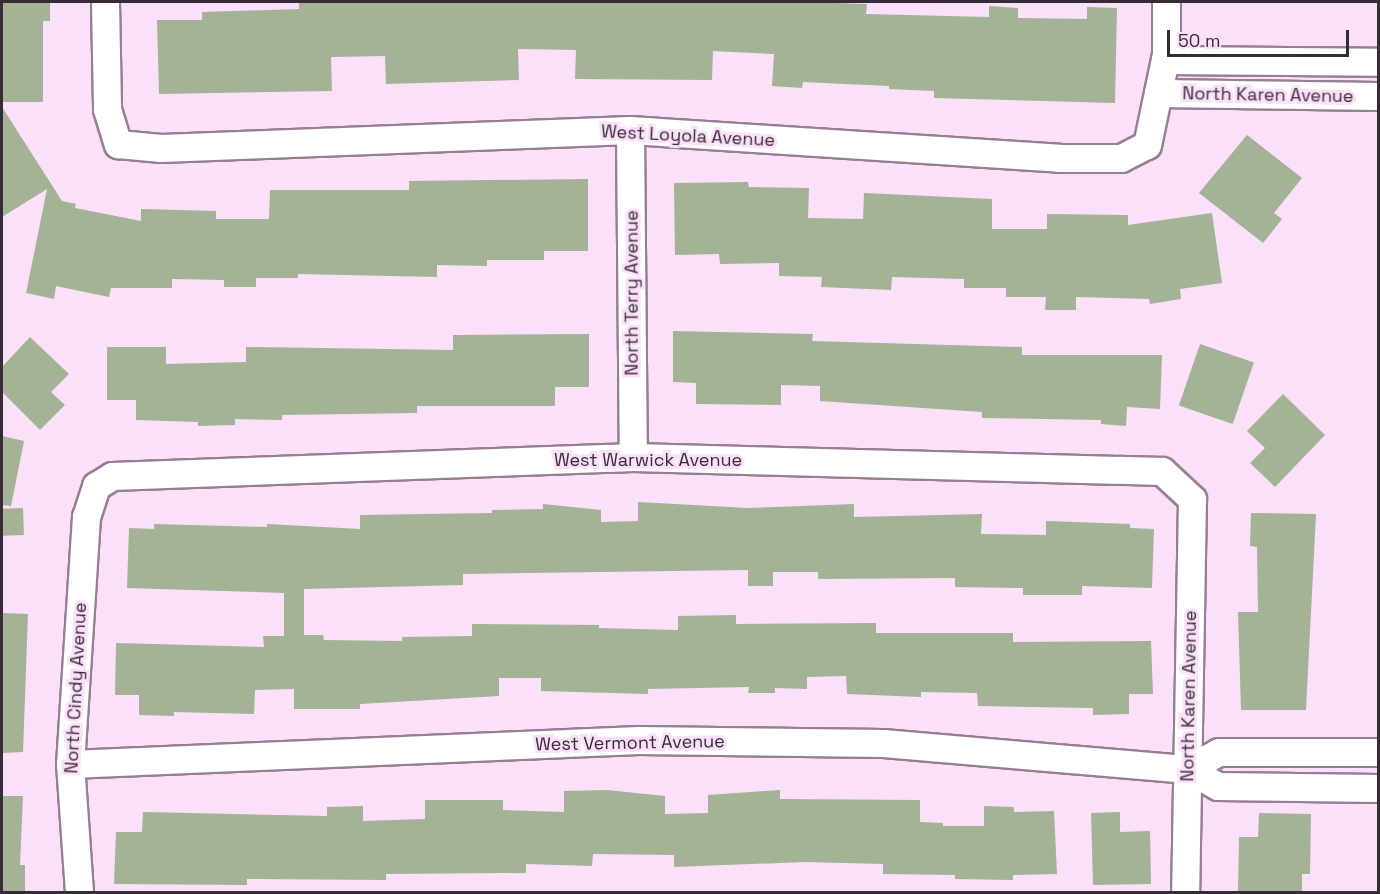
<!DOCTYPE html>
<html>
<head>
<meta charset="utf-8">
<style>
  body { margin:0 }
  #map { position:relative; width:1380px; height:894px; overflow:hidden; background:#fae0f9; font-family:"Space Grotesk",sans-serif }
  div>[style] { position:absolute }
  .building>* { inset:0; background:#a4b296; transform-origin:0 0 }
  .roads { filter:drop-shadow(2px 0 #967f95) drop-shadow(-2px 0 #967f95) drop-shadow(0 2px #967f95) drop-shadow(0 -2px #967f95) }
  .minor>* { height:27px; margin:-13.5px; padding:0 13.5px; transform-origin:13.5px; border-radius:13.5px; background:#fff }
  span { translate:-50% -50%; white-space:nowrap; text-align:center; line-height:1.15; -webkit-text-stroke:6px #fae0f9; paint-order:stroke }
  .street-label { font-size:18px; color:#362c35 }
  .frame { position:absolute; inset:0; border:3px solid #362c35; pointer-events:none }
  .scale { position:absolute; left:1167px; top:30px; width:182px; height:27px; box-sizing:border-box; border:3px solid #362c35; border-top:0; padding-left:8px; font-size:18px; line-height:21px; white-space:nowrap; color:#362c35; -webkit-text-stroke:4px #fae0f9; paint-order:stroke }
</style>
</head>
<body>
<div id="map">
  <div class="building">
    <div style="clip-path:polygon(2px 2px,50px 2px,50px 21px,43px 21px,43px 102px,2px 102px)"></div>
    <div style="clip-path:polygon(299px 2px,807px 2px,867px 4px,866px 14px,989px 17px,989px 6px,1018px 8px,1018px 18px,1087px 19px,1087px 7px,1117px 8px,1115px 103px,934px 98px,934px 91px,889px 89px,889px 86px,803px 82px,802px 88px,772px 86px,774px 54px,713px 51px,712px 80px,575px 79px,576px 50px,518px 49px,519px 80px,386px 84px,385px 56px,331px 57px,332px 91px,159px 94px,157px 20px,202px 20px,202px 12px,299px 9px)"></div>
    <div style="clip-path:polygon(2px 107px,62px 201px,76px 204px,75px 208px,141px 221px,141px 209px,216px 211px,216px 219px,269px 219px,270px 190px,409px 190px,409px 181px,588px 179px,588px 251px,544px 251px,544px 260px,487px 260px,487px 266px,437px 265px,437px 277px,298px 274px,298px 278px,256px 278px,256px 287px,224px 287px,224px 280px,172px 279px,172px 288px,111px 288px,109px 297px,56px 286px,54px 299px,26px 293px,47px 189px,2px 217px)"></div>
    <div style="clip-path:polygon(1247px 135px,1302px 178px,1274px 213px,1282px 219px,1263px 243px,1199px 193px)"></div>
    <div style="clip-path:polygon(748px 182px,749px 187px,809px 188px,808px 218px,863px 219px,864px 193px,992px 199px,992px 229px,1047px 229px,1047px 214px,1128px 215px,1128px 225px,1212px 213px,1222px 283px,1180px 289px,1181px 299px,1150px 304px,1149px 299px,1076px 297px,1076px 310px,1045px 310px,1046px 297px,1006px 297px,1006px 288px,964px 288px,964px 279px,892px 277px,891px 290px,821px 287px,822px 277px,779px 276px,779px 263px,720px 264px,719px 254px,675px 255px,674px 183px)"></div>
    <div style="clip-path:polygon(673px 331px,813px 334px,812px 341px,1022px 347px,1022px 355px,1162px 355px,1160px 409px,1127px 407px,1126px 426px,1101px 424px,1101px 420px,982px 418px,982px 412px,820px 401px,820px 386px,781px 385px,781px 405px,696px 404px,696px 383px,673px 382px)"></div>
    <div style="clip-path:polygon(589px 334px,589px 387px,555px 387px,555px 406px,417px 406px,417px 413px,282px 415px,282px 420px,235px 419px,235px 425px,198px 426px,198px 422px,136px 420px,136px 400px,107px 400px,107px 347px,166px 347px,166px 364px,246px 362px,246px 347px,453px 350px,453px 335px)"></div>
    <div style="clip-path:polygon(30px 337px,69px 374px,51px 392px,65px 405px,40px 430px,2px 392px,2px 367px)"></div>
    <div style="left:1200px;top:344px;width:57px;height:65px;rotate:19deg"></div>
    <div style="clip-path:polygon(1283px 394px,1325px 435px,1275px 487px,1250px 463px,1265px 448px,1247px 431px)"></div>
    <div style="clip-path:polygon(2px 436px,24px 441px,11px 506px,2px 505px)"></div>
    <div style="clip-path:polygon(638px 502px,748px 508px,854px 504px,854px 517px,982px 514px,981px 534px,1046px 535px,1046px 521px,1130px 524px,1130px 528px,1154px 529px,1152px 588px,1082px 586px,1082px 595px,1023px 595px,1023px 588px,955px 587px,955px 578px,818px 579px,818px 572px,773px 572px,773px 586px,748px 586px,748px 570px,463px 574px,463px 585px,304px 589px,304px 635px,323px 635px,324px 640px,402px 641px,402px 637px,472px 636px,472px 624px,599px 625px,599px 628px,678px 630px,678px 616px,736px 615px,736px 624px,876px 623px,876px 633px,1013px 633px,1013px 642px,1151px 641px,1153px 694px,1129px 694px,1129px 714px,1093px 715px,1093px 708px,978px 706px,977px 693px,921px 692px,921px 697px,847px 694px,846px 676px,807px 677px,807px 689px,775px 688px,775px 693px,748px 693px,749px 687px,648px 689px,648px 694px,541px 691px,541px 678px,499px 678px,499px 696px,360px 704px,360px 709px,294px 709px,294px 689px,255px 690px,254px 714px,174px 712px,174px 716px,139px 715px,139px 695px,115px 695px,116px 643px,264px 647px,263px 636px,284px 636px,284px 593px,127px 588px,129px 528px,154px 529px,154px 524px,267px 527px,267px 524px,360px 529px,360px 515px,492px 513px,492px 510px,543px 509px,543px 504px,601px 510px,601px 522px,638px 521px)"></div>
    <div style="left:23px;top:508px;width:27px;height:21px;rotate:88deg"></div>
    <div style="clip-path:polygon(1251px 513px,1316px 514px,1306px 710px,1241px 710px,1238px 612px,1258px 612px,1257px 547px,1250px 546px)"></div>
    <div style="clip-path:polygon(2px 613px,28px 614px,23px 752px,2px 753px)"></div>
    <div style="clip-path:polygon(780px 790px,780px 799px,920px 800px,920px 822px,943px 823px,943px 826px,984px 826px,984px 806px,1014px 807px,1014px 812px,1054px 811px,1057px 874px,1013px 875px,1013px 880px,955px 879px,955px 875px,883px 874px,883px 864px,805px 862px,674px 867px,674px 855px,593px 854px,592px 866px,526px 864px,526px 873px,386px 874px,386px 880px,247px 879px,247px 885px,114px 884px,116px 832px,142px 832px,143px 812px,327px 816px,327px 807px,363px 806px,363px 821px,425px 819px,425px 800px,503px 800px,503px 810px,564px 812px,564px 791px,607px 790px,665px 796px,665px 814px,708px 813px,708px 795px)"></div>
    <div style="clip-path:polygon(2px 796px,23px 796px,20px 865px,25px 865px,25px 892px,2px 892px)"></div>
    <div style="clip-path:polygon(1120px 812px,1120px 832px,1150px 831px,1151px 884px,1093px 885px,1091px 813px)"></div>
    <div style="clip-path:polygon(1259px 813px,1311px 814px,1310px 874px,1302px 874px,1302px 892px,1238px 892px,1239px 837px,1258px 837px)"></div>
  </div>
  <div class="roads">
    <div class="minor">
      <div style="left:105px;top:2px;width:107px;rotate:88.9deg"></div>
      <div style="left:107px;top:109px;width:37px;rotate:73deg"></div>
      <div style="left:118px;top:144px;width:43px;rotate:5.3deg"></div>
      <div style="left:161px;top:148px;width:469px;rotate:-2.2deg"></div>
      <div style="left:630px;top:130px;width:430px;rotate:3.7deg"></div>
      <div style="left:1059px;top:158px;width:62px"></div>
      <div style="left:1121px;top:158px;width:29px;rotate:-27deg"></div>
      <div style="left:1147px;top:145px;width:93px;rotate:-78.2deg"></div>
      <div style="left:1166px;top:54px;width:52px;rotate:-90deg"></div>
      <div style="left:1165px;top:60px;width:213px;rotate:0.5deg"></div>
      <div style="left:1158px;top:93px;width:220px;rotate:0.8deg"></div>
      <div style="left:630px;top:130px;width:327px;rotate:89.5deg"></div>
      <div style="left:70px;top:764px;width:569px;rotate:-2.42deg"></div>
      <div style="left:638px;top:740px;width:245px;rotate:0.7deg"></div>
      <div style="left:883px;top:743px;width:306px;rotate:4.9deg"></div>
      <div style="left:1188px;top:769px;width:34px;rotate:30deg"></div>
      <div style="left:1218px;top:786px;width:160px;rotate:0.7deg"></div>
      <div style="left:1188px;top:769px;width:35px;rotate:-29deg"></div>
      <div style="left:1219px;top:752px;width:159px"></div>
      <div style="left:79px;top:892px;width:128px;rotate:-94deg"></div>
      <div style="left:70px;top:764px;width:248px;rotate:-86.3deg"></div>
      <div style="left:86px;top:517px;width:33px;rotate:-72deg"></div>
      <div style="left:96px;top:486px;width:19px;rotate:-32deg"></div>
      <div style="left:112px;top:476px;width:521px;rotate:-2.09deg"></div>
      <div style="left:633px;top:457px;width:529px;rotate:1.52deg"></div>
      <div style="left:1162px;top:471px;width:41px;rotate:43deg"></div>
      <div style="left:1192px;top:499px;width:393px;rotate:91deg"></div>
    </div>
  </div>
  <div class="street-label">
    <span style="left:1268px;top:95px;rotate:1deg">North Karen Avenue</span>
    <span style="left:688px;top:136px;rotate:3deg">West Loyola Avenue</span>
    <span style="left:632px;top:293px;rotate:-90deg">North Terry Avenue</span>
    <span style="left:648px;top:460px">West Warwick Avenue</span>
    <span style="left:76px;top:688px;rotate:-87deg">North Cindy Avenue</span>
    <span style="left:1189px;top:696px;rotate:-89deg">North Karen Avenue</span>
    <span style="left:630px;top:743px;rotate:-1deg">West Vermont Avenue</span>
  </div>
  <div class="frame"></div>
  <div class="scale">50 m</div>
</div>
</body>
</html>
